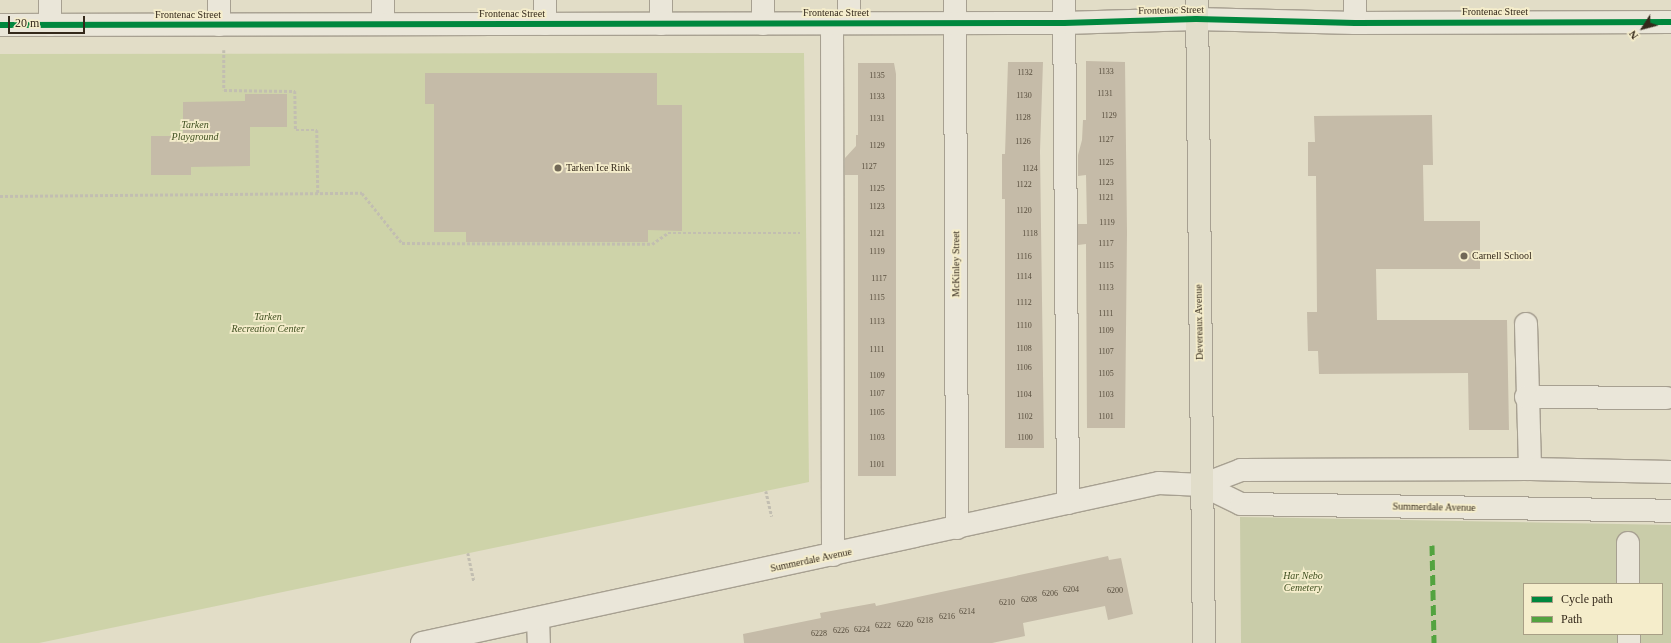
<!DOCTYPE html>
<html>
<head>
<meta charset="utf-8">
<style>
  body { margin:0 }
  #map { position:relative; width:1671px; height:643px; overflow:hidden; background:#e2ddc7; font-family:Georgia,serif }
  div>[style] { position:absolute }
  .green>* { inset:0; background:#ced3a9 }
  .cemetery>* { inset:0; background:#c9cca9 }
  .building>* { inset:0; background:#c5bba8 }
  .path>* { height:2.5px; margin-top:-1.25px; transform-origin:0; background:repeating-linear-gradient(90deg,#c2beb1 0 3px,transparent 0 5px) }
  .roads { filter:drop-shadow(1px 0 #a7a091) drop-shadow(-1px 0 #a7a091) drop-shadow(0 1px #a7a091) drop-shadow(0 -1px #a7a091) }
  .minor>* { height:22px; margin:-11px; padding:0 11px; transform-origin:11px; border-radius:11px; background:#eae6d9 }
  .major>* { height:22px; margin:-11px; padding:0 11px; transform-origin:11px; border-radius:11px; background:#e1ddca }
  .quiet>* { height:5px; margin-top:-2.5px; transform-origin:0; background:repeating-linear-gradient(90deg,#53a340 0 10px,transparent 0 15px) }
  .cycleway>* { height:6px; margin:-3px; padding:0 3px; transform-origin:3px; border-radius:3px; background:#00873e }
  .dots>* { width:11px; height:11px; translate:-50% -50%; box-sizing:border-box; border:2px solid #f5edcb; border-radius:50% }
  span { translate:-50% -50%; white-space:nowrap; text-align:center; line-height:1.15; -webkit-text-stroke:3.5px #f5edcb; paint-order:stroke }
  .number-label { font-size:8px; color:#584e3e }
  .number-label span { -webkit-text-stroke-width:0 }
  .street-label { font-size:10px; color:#34291b }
  .park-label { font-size:10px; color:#405021; font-style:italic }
  .poi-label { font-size:10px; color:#34291b }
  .left { translate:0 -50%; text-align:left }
  .legend { position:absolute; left:1523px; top:583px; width:140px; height:52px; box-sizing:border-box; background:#f5edcb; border:1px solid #a89f85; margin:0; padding:5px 7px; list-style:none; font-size:12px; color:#34291b }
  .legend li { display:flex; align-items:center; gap:8px; height:20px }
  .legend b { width:20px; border:1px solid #a89f85 }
  .north { position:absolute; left:1623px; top:8px; width:40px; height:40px; -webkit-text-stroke:3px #f5edcb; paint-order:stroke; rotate:234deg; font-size:11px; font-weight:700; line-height:16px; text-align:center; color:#34291b }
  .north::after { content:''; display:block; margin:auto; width:14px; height:18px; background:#34291b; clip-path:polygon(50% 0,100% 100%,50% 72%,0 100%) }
  .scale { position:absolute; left:8px; top:16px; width:77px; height:18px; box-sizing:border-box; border:2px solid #34291b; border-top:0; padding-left:5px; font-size:12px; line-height:14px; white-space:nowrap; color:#34291b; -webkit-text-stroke:3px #f5edcb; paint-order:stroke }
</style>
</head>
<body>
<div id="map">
  <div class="green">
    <div style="clip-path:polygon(804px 53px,809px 482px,39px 643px,0 643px,0 54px)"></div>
  </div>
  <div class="cemetery">
    <div style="clip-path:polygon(evenodd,1240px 517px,1671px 525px,1671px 643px,1241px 643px,1240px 517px,1524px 584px,1662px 584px,1662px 634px,1524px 634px,1524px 584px)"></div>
  </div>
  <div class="building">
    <div style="clip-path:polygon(1086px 61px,1125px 62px,1127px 233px,1125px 428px,1087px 428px,1086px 244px,1078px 245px,1078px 224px,1087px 224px,1086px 175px,1078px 176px,1078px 155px,1082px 140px,1083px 120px,1086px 120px)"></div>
    <div style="clip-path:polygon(1008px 62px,1043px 62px,1040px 151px,1044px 448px,1005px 448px,1005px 199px,1002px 199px,1002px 154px,1005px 154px)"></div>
    <div style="clip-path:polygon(858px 63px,894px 63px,896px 74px,896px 476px,858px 476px,858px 175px,845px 175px,845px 158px,856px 146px,856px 135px,858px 135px)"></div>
    <div style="clip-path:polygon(425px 73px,657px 73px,657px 105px,682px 105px,682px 231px,648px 230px,648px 242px,466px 242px,466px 232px,434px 232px,434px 104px,425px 104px)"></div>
    <div style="clip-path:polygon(245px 94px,287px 94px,287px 127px,250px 127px,250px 166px,191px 167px,191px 175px,151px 175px,151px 136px,183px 136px,183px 102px,245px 101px)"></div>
    <div style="clip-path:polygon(1432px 115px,1433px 165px,1423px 165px,1424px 221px,1480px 221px,1480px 269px,1376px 269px,1377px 320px,1507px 320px,1509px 430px,1469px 430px,1468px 373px,1319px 374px,1318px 351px,1308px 351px,1307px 312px,1317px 312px,1316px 176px,1308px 176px,1308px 142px,1315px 142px,1314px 116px)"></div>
    <div style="clip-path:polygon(1108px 556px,1109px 560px,1121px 558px,1133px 614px,1108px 620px,1105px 606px,1023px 623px,1025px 636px,992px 643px,744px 643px,743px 634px,821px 618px,820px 613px,875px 603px,876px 606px)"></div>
  </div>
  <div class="path">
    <div style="left:224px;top:50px;width:40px;rotate:90deg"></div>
    <div style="left:224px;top:90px;width:71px;rotate:0.8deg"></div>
    <div style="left:295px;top:91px;width:39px;rotate:89deg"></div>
    <div style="left:296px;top:130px;width:21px"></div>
    <div style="left:317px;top:130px;width:64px;rotate:89.1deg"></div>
    <div style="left:0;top:196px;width:362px;rotate:-0.5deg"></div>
    <div style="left:362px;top:193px;width:64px;rotate:51.3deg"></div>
    <div style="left:402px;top:243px;width:250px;rotate:0.2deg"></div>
    <div style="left:652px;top:244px;width:19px;rotate:-35deg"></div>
    <div style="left:668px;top:233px;width:132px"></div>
    <div style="left:766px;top:491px;width:26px;rotate:77deg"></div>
    <div style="left:468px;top:553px;width:29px;rotate:78deg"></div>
  </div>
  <div class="roads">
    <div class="minor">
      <div style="left:219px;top:0;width:25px;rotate:90deg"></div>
      <div style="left:383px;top:0;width:24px;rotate:90deg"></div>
      <div style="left:545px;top:0;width:24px;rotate:90deg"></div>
      <div style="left:955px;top:0;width:528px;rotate:89.78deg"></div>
      <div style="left:1064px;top:0;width:503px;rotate:89.54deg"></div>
      <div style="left:1355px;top:0;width:23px;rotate:90deg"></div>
      <div style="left:832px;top:23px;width:532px;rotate:89.89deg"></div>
      <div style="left:849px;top:23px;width:23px;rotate:-90deg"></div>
      <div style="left:661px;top:24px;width:24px;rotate:-90deg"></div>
      <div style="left:763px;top:24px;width:24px;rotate:-90deg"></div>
      <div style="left:0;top:25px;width:1064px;rotate:-0.11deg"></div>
      <div style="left:1064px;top:23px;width:132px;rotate:-1.7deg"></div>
      <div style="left:1196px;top:19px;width:159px;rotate:1.4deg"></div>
      <div style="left:1355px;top:23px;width:316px;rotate:-0.2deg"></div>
      <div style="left:50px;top:25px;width:25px;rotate:-90deg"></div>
      <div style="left:1526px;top:324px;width:145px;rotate:88.4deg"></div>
      <div style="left:1526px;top:397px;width:140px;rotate:0.4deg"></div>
      <div style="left:1202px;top:485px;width:42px;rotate:-21deg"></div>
      <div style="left:1241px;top:470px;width:289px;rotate:-0.2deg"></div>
      <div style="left:1530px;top:469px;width:141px;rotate:1.2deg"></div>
      <div style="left:1628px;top:543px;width:41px;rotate:90deg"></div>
      <div style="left:538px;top:619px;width:24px;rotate:88deg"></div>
      <div style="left:1629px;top:634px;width:9px;rotate:90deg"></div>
      <div style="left:422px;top:643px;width:754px;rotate:-12.25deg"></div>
      <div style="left:1159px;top:483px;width:43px;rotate:2.7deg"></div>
      <div style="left:1202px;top:485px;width:43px;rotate:26deg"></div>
      <div style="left:1241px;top:504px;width:430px;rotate:0.9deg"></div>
    </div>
    <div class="major">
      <div style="left:1197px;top:0;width:643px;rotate:89.38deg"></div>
    </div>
  </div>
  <div class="quiet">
    <div style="left:1432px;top:545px;width:98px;rotate:88.8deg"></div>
  </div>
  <div class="cycleway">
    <div style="left:0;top:25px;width:1064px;rotate:-0.11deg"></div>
    <div style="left:1064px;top:23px;width:132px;rotate:-1.7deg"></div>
    <div style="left:1196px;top:19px;width:159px;rotate:1.4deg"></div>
    <div style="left:1355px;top:23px;width:316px;rotate:-0.2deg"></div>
  </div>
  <div class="dots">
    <div style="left:558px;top:168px;background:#716857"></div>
    <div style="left:1464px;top:256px;background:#716857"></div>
  </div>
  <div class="number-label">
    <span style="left:1106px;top:72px">1133</span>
    <span style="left:1025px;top:73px">1132</span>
    <span style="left:877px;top:76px">1135</span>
    <span style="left:1105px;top:94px">1131</span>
    <span style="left:1024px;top:96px">1130</span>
    <span style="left:877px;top:97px">1133</span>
    <span style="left:1109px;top:116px">1129</span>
    <span style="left:1023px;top:118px">1128</span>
    <span style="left:877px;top:119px">1131</span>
    <span style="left:1106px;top:140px">1127</span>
    <span style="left:1023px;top:142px">1126</span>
    <span style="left:877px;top:146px">1129</span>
    <span style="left:1106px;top:163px">1125</span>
    <span style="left:869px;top:167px">1127</span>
    <span style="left:1030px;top:169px">1124</span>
    <span style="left:1106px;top:183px">1123</span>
    <span style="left:1024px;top:185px">1122</span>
    <span style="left:877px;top:189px">1125</span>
    <span style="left:1106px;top:198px">1121</span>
    <span style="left:877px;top:207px">1123</span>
    <span style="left:1024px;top:211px">1120</span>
    <span style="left:1107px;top:223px">1119</span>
    <span style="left:877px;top:234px">1121</span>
    <span style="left:1030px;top:234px">1118</span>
    <span style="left:1106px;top:244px">1117</span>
    <span style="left:877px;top:252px">1119</span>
    <span style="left:1024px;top:257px">1116</span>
    <span style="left:1106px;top:266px">1115</span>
    <span style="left:1024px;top:277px">1114</span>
    <span style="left:879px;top:279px">1117</span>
    <span style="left:1106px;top:288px">1113</span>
    <span style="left:877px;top:298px">1115</span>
    <span style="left:1024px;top:303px">1112</span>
    <span style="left:1106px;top:314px">1111</span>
    <span style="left:877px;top:322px">1113</span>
    <span style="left:1024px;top:326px">1110</span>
    <span style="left:1106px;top:331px">1109</span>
    <span style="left:1024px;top:349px">1108</span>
    <span style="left:877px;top:350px">1111</span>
    <span style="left:1106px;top:352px">1107</span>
    <span style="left:1024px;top:368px">1106</span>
    <span style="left:1106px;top:374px">1105</span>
    <span style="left:877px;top:376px">1109</span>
    <span style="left:877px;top:394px">1107</span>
    <span style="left:1024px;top:395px">1104</span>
    <span style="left:1106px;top:395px">1103</span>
    <span style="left:877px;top:413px">1105</span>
    <span style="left:1025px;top:417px">1102</span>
    <span style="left:1106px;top:417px">1101</span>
    <span style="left:877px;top:438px">1103</span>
    <span style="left:1025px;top:438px">1100</span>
    <span style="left:877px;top:465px">1101</span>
    <span style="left:1071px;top:590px">6204</span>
    <span style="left:1115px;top:591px">6200</span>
    <span style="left:1050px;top:594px">6206</span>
    <span style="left:1029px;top:600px">6208</span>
    <span style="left:1007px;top:603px">6210</span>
    <span style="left:967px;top:612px">6214</span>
    <span style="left:947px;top:617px">6216</span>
    <span style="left:925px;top:621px">6218</span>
    <span style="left:905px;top:625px">6220</span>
    <span style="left:883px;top:626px">6222</span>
    <span style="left:862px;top:630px">6224</span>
    <span style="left:841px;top:631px">6226</span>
    <span style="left:819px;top:634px">6228</span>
  </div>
  <div class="street-label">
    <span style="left:1171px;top:10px;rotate:-1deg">Frontenac Street</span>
    <span style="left:1495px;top:12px">Frontenac Street</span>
    <span style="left:836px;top:13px">Frontenac Street</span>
    <span style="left:512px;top:14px">Frontenac Street</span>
    <span style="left:188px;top:15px">Frontenac Street</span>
    <span style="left:956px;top:264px;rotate:-90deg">McKinley Street</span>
    <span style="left:1199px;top:322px;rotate:-91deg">Devereaux Avenue</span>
    <span style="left:1434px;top:507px;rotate:1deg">Summerdale Avenue</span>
    <span style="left:811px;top:560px;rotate:-12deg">Summerdale Avenue</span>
  </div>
  <div class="park-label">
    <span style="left:195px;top:130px">Tarken<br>Playground</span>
    <span style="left:268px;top:322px">Tarken<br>Recreation Center</span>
    <span style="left:1303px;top:581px">Har Nebo<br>Cemetery</span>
  </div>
  <div class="poi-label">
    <span class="left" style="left:566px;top:168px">Tarken Ice Rink</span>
    <span class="left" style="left:1472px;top:256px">Carnell School</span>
  </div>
  <ul class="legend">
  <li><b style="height:5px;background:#00873e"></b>Cycle path</li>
  <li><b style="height:5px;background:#53a340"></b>Path</li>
  </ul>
  <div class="north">N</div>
  <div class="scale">20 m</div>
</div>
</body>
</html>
